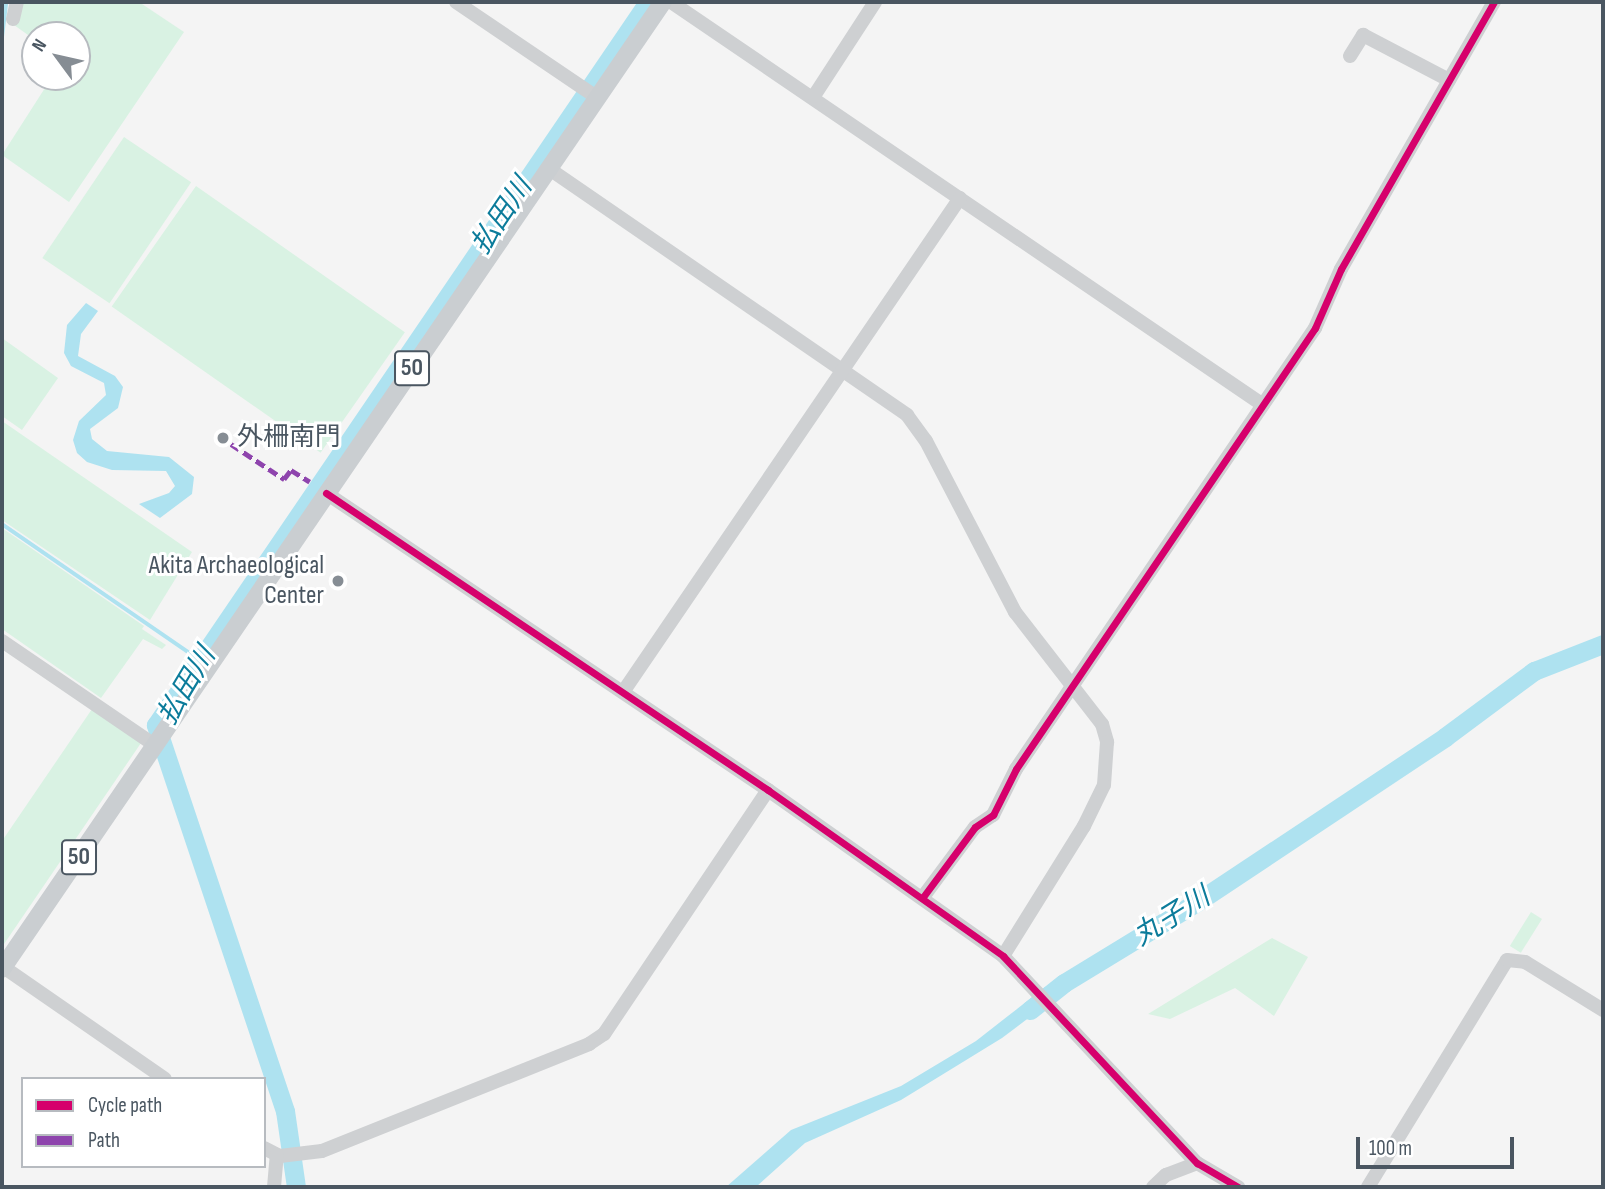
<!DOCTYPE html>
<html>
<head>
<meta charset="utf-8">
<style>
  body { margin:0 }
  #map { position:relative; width:1605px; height:1189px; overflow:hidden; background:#f4f4f4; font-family:"Sofia Sans Condensed","Noto Sans JP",sans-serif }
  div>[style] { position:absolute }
  .green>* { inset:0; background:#d9f2e3; transform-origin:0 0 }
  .water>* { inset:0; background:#aee2f0 }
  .stream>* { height:3.5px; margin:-1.75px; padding:0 1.75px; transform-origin:1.75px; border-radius:1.75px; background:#aee2f0 }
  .river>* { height:19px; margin:-9.5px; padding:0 9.5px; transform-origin:9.5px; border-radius:9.5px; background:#aee2f0 }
  .minor>* { height:14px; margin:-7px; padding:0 7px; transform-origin:7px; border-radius:7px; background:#ced0d2 }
  .major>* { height:18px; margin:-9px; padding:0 9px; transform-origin:9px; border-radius:9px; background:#caced1 }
  .quiet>* { height:5px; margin-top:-2.5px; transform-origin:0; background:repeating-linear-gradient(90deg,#8e44ad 0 10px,transparent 0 15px) }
  .cycleway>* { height:7px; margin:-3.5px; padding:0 3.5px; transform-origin:3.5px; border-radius:3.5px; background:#d6006c }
  .dots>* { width:19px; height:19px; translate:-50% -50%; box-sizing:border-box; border:4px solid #fff; border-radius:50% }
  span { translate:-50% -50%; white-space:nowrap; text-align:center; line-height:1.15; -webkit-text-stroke:6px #fff; paint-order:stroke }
  .shield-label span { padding:2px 5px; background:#fff; border:2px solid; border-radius:5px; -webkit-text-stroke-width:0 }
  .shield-label { font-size:24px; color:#4a5661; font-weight:700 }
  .poi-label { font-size:26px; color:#4a5661 }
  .left { translate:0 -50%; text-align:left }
  .right { translate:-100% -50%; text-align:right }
  .water-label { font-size:28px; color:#0c7c9b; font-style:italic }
  .frame { position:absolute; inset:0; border:4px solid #4a5661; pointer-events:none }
  .legend { position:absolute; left:21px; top:1077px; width:245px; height:91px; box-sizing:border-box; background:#fff; border:2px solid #b7bbc0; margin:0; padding:9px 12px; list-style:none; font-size:21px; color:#4a5661 }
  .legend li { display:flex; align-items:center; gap:14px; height:35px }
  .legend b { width:35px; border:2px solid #b7bbc0 }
  .north { position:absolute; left:21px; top:21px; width:70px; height:70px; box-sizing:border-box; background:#fff; border:2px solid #b7bbc0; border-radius:50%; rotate:303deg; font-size:19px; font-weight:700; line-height:28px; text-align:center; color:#4a5661 }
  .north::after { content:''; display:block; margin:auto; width:24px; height:32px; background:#868d94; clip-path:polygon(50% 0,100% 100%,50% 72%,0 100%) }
  .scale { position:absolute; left:1356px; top:1137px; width:158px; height:32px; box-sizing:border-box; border:4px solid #4a5661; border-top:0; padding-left:9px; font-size:21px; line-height:24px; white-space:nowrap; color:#4a5661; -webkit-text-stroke:5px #fff; paint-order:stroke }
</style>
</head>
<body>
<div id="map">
  <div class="green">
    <div style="clip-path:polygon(22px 2px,139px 2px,184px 32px,69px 202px,2px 155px,52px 77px,77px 77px,77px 35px,35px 35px,35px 40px,14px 25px)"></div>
    <div style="left:124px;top:137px;width:81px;height:146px;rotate:34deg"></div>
    <div style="left:196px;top:186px;width:255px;height:147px;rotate:35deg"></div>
    <div style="clip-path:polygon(2px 338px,58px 378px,22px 430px,2px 416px)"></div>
    <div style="clip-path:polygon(2px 421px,192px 552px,150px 620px,2px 520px)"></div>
    <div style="clip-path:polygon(2px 528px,144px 626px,142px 629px,166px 645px,162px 649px,143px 639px,101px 698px,2px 629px)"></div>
    <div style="clip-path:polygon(92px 709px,141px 743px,2px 947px,2px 841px)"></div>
    <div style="left:1531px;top:912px;width:13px;height:40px;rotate:32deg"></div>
    <div style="clip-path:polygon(1272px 938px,1308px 957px,1274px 1016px,1235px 988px,1170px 1019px,1148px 1014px)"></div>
  </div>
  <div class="water">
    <div style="clip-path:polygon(86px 303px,98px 311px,81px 334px,78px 356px,115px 376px,123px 387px,118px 408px,90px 429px,92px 439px,107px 451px,169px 457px,194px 477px,192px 494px,160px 518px,139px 504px,169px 493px,175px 486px,166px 471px,112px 470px,87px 462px,77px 453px,73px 440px,79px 421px,106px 395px,104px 383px,71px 366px,64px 353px,67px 325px)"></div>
    <div style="clip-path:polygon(1045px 987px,1055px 998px,1002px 1038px,901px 1100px,805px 1143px,756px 1187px,726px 1187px,791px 1130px,901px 1086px,976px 1041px)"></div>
  </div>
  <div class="stream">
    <div style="left:2px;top:37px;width:35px;rotate:-83deg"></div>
    <div style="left:2px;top:524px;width:240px;rotate:34.5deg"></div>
  </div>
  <div class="river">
    <div style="left:1030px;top:1010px;width:43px;rotate:-38.5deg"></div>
    <div style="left:1064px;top:983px;width:163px;rotate:-31.4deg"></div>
    <div style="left:1203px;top:898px;width:291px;rotate:-33.6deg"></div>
    <div style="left:1445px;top:737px;width:111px;rotate:-36.6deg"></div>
    <div style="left:1534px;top:671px;width:74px;rotate:-21.4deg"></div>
    <div style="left:296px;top:1187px;width:77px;rotate:-98.2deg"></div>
    <div style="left:285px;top:1111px;width:407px;rotate:-108.5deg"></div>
    <div style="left:156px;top:725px;width:875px;rotate:-55.76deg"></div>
  </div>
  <div class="minor">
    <div style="left:456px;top:2px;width:171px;rotate:34.1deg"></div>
    <div style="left:671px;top:2px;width:716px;rotate:34.24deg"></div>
    <div style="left:13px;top:19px;width:17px;rotate:-77deg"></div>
    <div style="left:1350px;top:56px;width:25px;rotate:-58deg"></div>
    <div style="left:1363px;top:35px;width:97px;rotate:27.6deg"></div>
    <div style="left:814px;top:96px;width:112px;rotate:-57deg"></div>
    <div style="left:548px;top:168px;width:436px;rotate:34.5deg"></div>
    <div style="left:907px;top:415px;width:32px;rotate:54deg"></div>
    <div style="left:926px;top:441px;width:193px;rotate:62.5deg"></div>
    <div style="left:1015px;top:612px;width:142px;rotate:52.2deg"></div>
    <div style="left:1102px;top:724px;width:19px;rotate:74deg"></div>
    <div style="left:1107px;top:742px;width:43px;rotate:94deg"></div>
    <div style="left:1104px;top:785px;width:46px;rotate:116deg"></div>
    <div style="left:1084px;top:826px;width:153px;rotate:121.9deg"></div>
    <div style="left:326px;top:493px;width:533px;rotate:33.9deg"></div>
    <div style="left:768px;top:790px;width:288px;rotate:35.2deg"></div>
    <div style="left:1003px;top:956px;width:284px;rotate:46.9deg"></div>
    <div style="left:1197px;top:1163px;width:48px;rotate:30.3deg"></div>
    <div style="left:2px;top:641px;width:186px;rotate:34.3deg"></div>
    <div style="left:623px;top:692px;width:598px;rotate:-55.7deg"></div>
    <div style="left:923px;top:897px;width:87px;rotate:-53.4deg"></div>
    <div style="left:975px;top:827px;width:22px;rotate:-34deg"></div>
    <div style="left:993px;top:815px;width:51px;rotate:-63.4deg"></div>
    <div style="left:1016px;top:769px;width:533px;rotate:-55.86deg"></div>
    <div style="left:1315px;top:328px;width:64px;rotate:-66.2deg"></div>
    <div style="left:1341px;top:269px;width:308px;rotate:-60.2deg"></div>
    <div style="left:2px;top:966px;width:198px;rotate:34.7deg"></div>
    <div style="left:264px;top:1148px;width:18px;rotate:27deg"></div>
    <div style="left:280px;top:1156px;width:42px;rotate:-6.8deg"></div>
    <div style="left:322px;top:1151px;width:288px;rotate:-21.8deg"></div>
    <div style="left:589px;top:1044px;width:18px;rotate:-34deg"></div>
    <div style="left:604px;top:1034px;width:294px;rotate:-56.1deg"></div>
    <div style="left:274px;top:1187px;width:32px;rotate:-85deg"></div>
    <div style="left:1153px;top:1187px;width:18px;rotate:-43deg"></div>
    <div style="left:1166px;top:1175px;width:33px;rotate:-21deg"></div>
    <div style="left:1368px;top:1187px;width:266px;rotate:-58.5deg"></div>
    <div style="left:1507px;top:960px;width:18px;rotate:6deg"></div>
    <div style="left:1525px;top:962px;width:92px;rotate:31.6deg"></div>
  </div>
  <div class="major">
    <div style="left:2px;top:969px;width:1171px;rotate:-55.65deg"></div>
  </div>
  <div class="quiet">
    <div style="left:231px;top:444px;width:64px;rotate:33.4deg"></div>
    <div style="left:284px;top:479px;width:11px;rotate:-52deg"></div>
    <div style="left:291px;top:470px;width:22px;rotate:32deg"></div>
  </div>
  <div class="cycleway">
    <div style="left:326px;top:493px;width:533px;rotate:33.9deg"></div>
    <div style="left:768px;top:790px;width:288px;rotate:35.2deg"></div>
    <div style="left:1003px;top:956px;width:284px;rotate:46.9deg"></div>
    <div style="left:1197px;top:1163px;width:48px;rotate:30.3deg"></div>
    <div style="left:923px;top:897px;width:87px;rotate:-53.4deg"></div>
    <div style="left:975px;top:827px;width:22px;rotate:-34deg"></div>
    <div style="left:993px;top:815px;width:51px;rotate:-63.4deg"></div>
    <div style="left:1016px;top:769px;width:533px;rotate:-55.86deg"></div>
    <div style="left:1315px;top:328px;width:64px;rotate:-66.2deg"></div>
    <div style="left:1341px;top:269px;width:308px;rotate:-60.2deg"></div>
  </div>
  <div class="dots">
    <div style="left:223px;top:438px;background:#868d94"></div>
    <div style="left:338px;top:581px;background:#868d94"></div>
  </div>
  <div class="shield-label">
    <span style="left:412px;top:368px">50</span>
    <span style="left:79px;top:857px">50</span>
  </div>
  <div class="poi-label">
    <span class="left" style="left:237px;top:438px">外柵南門</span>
    <span class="right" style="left:324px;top:581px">Akita Archaeological<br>Center</span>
  </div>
  <div class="water-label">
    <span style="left:502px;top:216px;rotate:-56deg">払田川</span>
    <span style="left:187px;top:686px;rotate:-59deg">払田川</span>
    <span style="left:1172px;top:917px;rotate:-32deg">丸子川</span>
  </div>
  <div class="frame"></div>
  <ul class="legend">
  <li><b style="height:9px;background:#d6006c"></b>Cycle path</li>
  <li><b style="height:9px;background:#8e44ad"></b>Path</li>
  </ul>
  <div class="north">N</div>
  <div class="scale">100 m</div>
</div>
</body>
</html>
